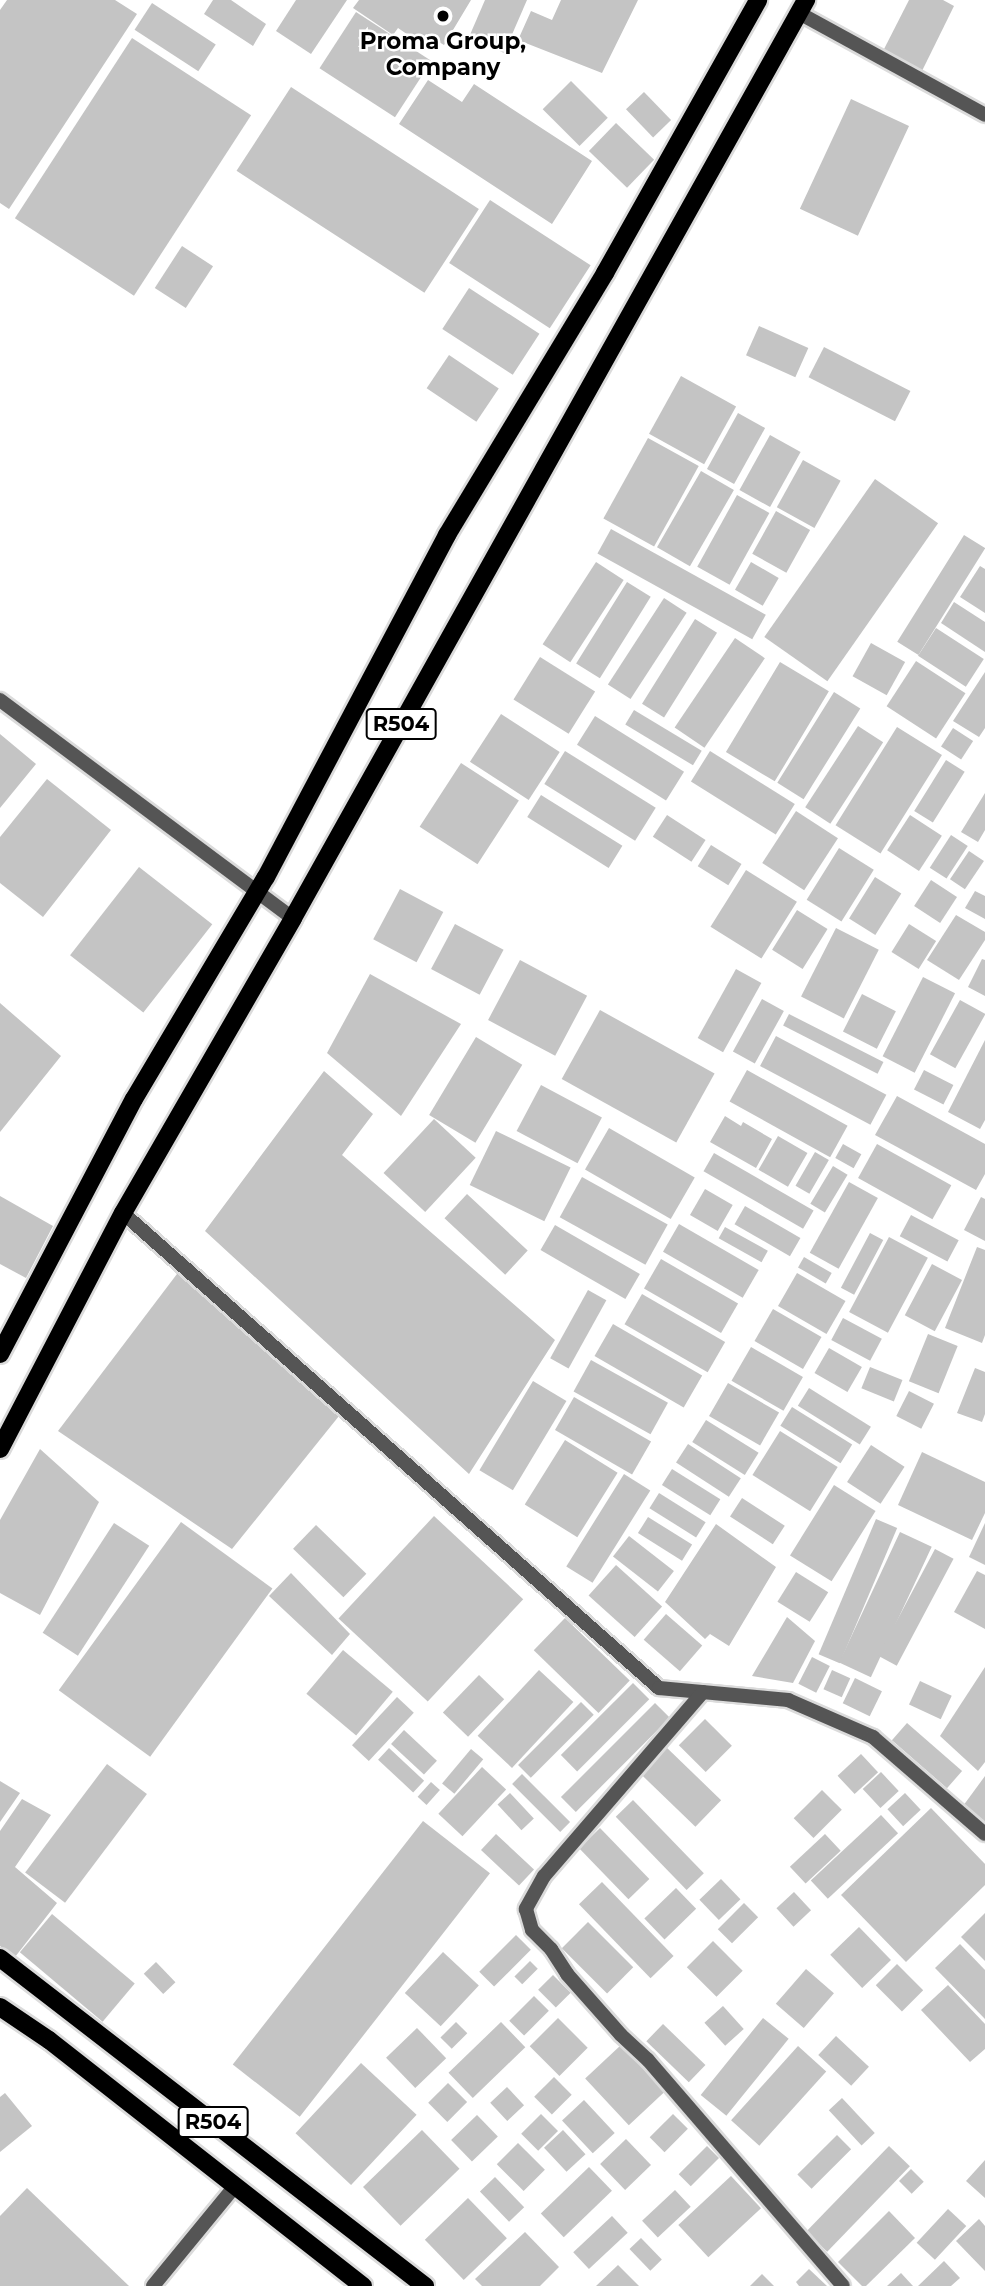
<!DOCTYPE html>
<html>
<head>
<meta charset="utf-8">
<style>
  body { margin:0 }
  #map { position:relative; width:985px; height:2286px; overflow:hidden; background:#fff; font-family:Montserrat,sans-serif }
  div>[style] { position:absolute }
  .building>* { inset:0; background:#c4c4c4; transform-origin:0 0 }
  .roads { filter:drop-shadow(2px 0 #dbdbdb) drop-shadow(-2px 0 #dbdbdb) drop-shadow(0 2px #dbdbdb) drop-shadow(0 -2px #dbdbdb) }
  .lane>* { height:14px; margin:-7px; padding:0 7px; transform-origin:7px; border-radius:7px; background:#555 }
  .street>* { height:14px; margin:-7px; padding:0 7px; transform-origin:7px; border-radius:7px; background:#555 }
  .primary>* { height:18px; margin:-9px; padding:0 9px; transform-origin:9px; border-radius:9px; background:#000 }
  .dots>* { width:19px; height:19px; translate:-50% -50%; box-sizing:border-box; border:4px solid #fff; border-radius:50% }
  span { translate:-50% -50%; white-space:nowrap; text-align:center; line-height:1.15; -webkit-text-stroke:5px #fff; paint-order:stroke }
  .shield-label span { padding:2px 5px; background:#fff; border:2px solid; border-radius:5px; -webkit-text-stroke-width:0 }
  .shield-label { font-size:21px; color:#000; font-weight:700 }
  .poi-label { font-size:23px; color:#000; font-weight:700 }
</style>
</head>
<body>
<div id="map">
  <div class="building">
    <div style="clip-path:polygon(7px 0,115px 0,137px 14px,9px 209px,0 203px,0 10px)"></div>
    <div style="clip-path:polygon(213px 0,231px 0,266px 24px,253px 46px,204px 14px)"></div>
    <div style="clip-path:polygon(296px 0,347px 0,311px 54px,276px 31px)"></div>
    <div style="clip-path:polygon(359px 0,471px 0,444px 45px,426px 34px,420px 43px,398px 28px,393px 35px,353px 8px)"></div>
    <div style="clip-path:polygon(485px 0,527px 0,504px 53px,469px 37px)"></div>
    <div style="clip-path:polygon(561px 0,638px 0,602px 73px,518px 40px,531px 11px,552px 20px)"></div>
    <div style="clip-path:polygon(909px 0,943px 0,954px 6px,921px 73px,882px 53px)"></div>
    <div style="left:152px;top:3px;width:76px;height:32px;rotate:33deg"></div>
    <div style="left:356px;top:12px;width:90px;height:67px;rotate:33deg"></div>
    <div style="left:132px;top:38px;width:142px;height:215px;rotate:33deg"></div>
    <div style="clip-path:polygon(428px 80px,462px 102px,474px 84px,592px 161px,552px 224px,399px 124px)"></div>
    <div style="left:571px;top:81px;width:52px;height:40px;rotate:45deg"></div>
    <div style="left:291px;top:87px;width:224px;height:100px;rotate:33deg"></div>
    <div style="left:644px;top:92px;width:39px;height:25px;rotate:46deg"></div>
    <div style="left:851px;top:99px;width:64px;height:121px;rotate:25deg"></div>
    <div style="left:616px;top:123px;width:53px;height:39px;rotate:44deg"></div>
    <div style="left:490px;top:200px;width:120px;height:75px;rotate:33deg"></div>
    <div style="left:182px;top:246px;width:37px;height:50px;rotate:33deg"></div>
    <div style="left:469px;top:288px;width:84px;height:49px;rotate:33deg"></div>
    <div style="left:759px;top:326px;width:54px;height:32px;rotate:24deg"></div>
    <div style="left:824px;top:347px;width:97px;height:34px;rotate:27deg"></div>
    <div style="left:449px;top:355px;width:60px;height:40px;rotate:34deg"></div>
    <div style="left:681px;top:376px;width:63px;height:66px;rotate:29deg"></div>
    <div style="left:738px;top:413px;width:31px;height:64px;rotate:29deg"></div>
    <div style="left:770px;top:435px;width:35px;height:63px;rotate:29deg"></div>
    <div style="left:648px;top:438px;width:58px;height:92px;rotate:29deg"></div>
    <div style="left:803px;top:460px;width:43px;height:54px;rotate:29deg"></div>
    <div style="left:701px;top:471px;width:38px;height:88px;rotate:30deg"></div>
    <div style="left:875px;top:479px;width:77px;height:193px;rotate:35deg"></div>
    <div style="left:737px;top:495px;width:37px;height:82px;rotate:29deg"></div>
    <div style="left:776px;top:511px;width:39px;height:49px;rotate:29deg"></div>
    <div style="left:611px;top:529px;width:177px;height:28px;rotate:29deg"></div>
    <div style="left:964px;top:535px;width:25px;height:126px;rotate:32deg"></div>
    <div style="left:596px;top:562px;width:33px;height:98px;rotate:33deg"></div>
    <div style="left:751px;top:562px;width:32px;height:32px;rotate:30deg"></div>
    <div style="clip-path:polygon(980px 566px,985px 569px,985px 613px,960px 597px)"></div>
    <div style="left:627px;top:582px;width:28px;height:96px;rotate:32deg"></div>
    <div style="left:664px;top:598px;width:27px;height:103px;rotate:33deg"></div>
    <div style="clip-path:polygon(954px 602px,985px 622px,985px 652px,941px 623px)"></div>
    <div style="left:695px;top:619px;width:26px;height:100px;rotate:32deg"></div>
    <div style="left:936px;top:628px;width:57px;height:33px;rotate:33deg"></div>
    <div style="left:735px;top:638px;width:36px;height:108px;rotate:34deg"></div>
    <div style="left:871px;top:643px;width:39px;height:38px;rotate:29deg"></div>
    <div style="left:540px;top:657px;width:65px;height:50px;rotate:32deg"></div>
    <div style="left:916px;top:661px;width:59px;height:54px;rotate:33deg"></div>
    <div style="left:780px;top:662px;width:57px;height:105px;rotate:31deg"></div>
    <div style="clip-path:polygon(985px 672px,985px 728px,979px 737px,953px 721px)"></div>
    <div style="left:834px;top:692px;width:31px;height:107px;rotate:32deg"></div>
    <div style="left:634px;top:710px;width:79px;height:17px;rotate:31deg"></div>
    <div style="left:501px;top:714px;width:70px;height:57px;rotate:33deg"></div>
    <div style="left:595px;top:716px;width:105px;height:34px;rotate:32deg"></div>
    <div style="left:858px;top:726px;width:30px;height:97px;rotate:33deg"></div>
    <div style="left:897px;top:727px;width:53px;height:116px;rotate:32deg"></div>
    <div style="left:953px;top:728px;width:24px;height:22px;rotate:33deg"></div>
    <div style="clip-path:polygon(0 734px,36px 764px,0 808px)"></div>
    <div style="left:565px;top:751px;width:107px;height:39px;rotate:32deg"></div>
    <div style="left:710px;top:751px;width:100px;height:36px;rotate:32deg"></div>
    <div style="left:946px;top:760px;width:22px;height:60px;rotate:32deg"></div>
    <div style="left:461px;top:763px;width:69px;height:76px;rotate:33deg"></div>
    <div style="clip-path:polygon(47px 779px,111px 830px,43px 917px,0 883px,0 837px)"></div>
    <div style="clip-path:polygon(985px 793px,985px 830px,978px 842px,961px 832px)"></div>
    <div style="left:541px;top:795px;width:96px;height:26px;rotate:32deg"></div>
    <div style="left:796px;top:811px;width:50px;height:62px;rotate:33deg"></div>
    <div style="left:667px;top:815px;width:46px;height:26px;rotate:33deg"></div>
    <div style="left:910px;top:815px;width:38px;height:42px;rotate:33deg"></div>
    <div style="left:951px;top:835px;width:20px;height:39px;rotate:33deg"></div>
    <div style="left:711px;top:845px;width:36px;height:25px;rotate:32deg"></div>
    <div style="left:839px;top:848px;width:41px;height:61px;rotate:32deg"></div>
    <div style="left:969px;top:851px;width:18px;height:34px;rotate:34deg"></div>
    <div style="left:139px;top:867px;width:93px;height:112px;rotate:38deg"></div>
    <div style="left:746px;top:870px;width:60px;height:67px;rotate:32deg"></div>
    <div style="left:875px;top:877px;width:31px;height:49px;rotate:32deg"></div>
    <div style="left:931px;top:880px;width:31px;height:31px;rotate:33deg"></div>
    <div style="left:400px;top:889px;width:49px;height:57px;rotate:28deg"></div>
    <div style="clip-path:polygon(975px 891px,985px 896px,985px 919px,965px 908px)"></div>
    <div style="left:797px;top:910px;width:36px;height:47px;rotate:32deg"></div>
    <div style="clip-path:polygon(956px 915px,985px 932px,985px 940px,959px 980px,927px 960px)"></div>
    <div style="left:455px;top:924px;width:55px;height:51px;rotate:28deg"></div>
    <div style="left:909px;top:924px;width:32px;height:33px;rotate:32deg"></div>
    <div style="left:836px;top:928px;width:48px;height:77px;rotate:27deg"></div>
    <div style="clip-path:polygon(982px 959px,985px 960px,985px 996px,968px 987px)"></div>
    <div style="left:520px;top:960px;width:76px;height:68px;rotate:28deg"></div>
    <div style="left:736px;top:969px;width:29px;height:79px;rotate:29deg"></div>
    <div style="clip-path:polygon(370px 974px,461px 1024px,401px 1116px,327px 1053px)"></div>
    <div style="left:923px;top:977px;width:36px;height:89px;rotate:27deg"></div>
    <div style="left:862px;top:994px;width:38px;height:42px;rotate:27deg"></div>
    <div style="left:762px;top:999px;width:25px;height:60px;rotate:29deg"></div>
    <div style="left:960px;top:1000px;width:29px;height:62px;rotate:29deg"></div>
    <div style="clip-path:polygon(0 1003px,61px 1056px,0 1132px)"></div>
    <div style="left:600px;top:1010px;width:131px;height:79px;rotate:29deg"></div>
    <div style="left:789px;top:1014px;width:106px;height:13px;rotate:27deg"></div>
    <div style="left:776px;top:1036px;width:125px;height:34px;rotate:28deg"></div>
    <div style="left:476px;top:1037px;width:54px;height:91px;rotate:31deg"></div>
    <div style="clip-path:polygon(985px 1040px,985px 1120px,980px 1129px,948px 1112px)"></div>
    <div style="left:747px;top:1070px;width:115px;height:36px;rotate:29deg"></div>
    <div style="left:924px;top:1070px;width:33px;height:22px;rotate:27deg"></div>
    <div style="clip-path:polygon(324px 1071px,373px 1114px,342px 1155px,555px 1340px,469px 1474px,205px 1231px)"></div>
    <div style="left:541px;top:1085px;width:69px;height:52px;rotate:28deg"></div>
    <div style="clip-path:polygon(897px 1096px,985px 1144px,985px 1174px,976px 1190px,875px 1135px)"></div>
    <div style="clip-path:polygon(725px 1116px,741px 1126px,743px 1122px,772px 1139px,756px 1168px,710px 1142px)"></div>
    <div style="left:434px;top:1119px;width:57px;height:74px;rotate:43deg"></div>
    <div style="left:609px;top:1128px;width:99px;height:48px;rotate:30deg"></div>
    <div style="left:496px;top:1131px;width:83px;height:60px;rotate:26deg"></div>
    <div style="left:778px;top:1136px;width:34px;height:39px;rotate:30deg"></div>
    <div style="left:843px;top:1144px;width:21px;height:16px;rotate:29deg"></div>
    <div style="left:877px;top:1144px;width:85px;height:39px;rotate:29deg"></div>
    <div style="left:815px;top:1152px;width:16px;height:39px;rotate:30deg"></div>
    <div style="left:714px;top:1153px;width:115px;height:21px;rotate:30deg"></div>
    <div style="left:833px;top:1166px;width:17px;height:44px;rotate:31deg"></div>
    <div style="left:582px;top:1177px;width:98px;height:46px;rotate:29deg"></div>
    <div style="left:849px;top:1182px;width:33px;height:81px;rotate:29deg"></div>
    <div style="left:705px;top:1189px;width:32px;height:30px;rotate:30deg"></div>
    <div style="left:467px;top:1194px;width:83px;height:33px;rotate:43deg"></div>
    <div style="clip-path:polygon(0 1196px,53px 1226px,26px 1278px,0 1264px)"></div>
    <div style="clip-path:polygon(981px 1197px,985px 1199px,985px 1241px,964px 1230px)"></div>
    <div style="left:745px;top:1206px;width:64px;height:21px;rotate:30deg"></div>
    <div style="left:911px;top:1215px;width:54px;height:24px;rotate:28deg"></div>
    <div style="left:679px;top:1224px;width:92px;height:32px;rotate:30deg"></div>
    <div style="left:555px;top:1225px;width:98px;height:29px;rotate:30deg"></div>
    <div style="left:725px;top:1227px;width:49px;height:13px;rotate:29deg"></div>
    <div style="left:870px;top:1233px;width:15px;height:62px;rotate:28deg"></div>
    <div style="left:889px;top:1237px;width:44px;height:85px;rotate:28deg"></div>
    <div style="clip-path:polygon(977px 1247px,985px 1250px,985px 1335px,982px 1343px,945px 1328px)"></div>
    <div style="left:804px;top:1257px;width:32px;height:12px;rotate:30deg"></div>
    <div style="left:661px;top:1259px;width:89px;height:34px;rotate:30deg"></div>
    <div style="left:932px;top:1264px;width:34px;height:58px;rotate:28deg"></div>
    <div style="clip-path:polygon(180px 1270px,339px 1416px,232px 1549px,58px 1431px)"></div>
    <div style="left:797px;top:1273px;width:56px;height:38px;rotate:30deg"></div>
    <div style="left:588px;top:1290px;width:21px;height:78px;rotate:29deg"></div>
    <div style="left:642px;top:1294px;width:96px;height:35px;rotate:30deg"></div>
    <div style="left:773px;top:1309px;width:56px;height:37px;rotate:30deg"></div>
    <div style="left:843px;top:1318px;width:44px;height:25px;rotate:28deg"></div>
    <div style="left:613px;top:1324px;width:103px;height:37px;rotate:30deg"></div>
    <div style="left:928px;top:1334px;width:32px;height:51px;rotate:22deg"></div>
    <div style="left:751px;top:1347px;width:60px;height:39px;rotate:30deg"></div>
    <div style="left:829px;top:1348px;width:38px;height:29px;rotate:30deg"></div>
    <div style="left:591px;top:1360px;width:88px;height:36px;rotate:29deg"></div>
    <div style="left:870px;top:1367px;width:35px;height:23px;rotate:22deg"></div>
    <div style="clip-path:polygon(975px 1368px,985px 1372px,985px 1414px,982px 1422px,957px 1413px)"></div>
    <div style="left:533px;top:1381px;width:39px;height:104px;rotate:31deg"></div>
    <div style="left:728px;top:1383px;width:59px;height:38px;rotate:30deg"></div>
    <div style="left:809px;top:1388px;width:73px;height:21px;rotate:32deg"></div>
    <div style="left:909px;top:1391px;width:28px;height:28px;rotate:27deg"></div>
    <div style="left:574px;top:1397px;width:89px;height:38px;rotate:30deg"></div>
    <div style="left:792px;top:1407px;width:71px;height:22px;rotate:32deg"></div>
    <div style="left:706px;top:1420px;width:62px;height:26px;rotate:32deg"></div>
    <div style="left:780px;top:1431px;width:68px;height:52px;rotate:32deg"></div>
    <div style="left:565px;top:1440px;width:62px;height:76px;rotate:32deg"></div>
    <div style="left:688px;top:1444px;width:63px;height:22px;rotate:33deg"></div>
    <div style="left:871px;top:1445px;width:40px;height:44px;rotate:33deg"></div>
    <div style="clip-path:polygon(40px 1449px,99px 1502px,40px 1615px,0 1593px,0 1520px)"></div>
    <div style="clip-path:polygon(922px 1452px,985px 1482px,985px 1513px,972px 1540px,898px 1505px)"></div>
    <div style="left:672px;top:1469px;width:57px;height:19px;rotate:32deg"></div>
    <div style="left:624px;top:1474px;width:31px;height:109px;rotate:32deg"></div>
    <div style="left:834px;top:1485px;width:49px;height:83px;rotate:32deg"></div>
    <div style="left:659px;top:1493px;width:55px;height:18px;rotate:32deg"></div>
    <div style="left:742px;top:1498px;width:51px;height:22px;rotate:33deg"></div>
    <div style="left:434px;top:1516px;width:122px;height:140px;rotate:43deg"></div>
    <div style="left:648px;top:1517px;width:52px;height:19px;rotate:32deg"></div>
    <div style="left:876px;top:1519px;width:23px;height:147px;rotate:23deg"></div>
    <div style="left:181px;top:1522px;width:113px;height:208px;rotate:36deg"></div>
    <div style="left:114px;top:1523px;width:42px;height:131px;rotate:33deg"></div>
    <div style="clip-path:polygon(985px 1523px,985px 1565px,969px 1557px)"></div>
    <div style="clip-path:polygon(716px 1524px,776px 1567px,729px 1646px,710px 1634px,705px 1639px,665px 1602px)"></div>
    <div style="left:316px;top:1525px;width:70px;height:33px;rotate:44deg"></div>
    <div style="left:900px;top:1532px;width:35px;height:144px;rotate:25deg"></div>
    <div style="left:629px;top:1536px;width:57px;height:26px;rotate:38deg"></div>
    <div style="left:935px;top:1549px;width:21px;height:121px;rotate:28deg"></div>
    <div style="left:616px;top:1565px;width:62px;height:41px;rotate:42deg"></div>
    <div style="clip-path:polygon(977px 1571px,985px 1575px,985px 1629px,954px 1612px)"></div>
    <div style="left:796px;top:1572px;width:38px;height:35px;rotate:32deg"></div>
    <div style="clip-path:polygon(291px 1573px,350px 1634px,332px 1655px,269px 1596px)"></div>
    <div style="left:666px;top:1614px;width:48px;height:34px;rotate:41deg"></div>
    <div style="clip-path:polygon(787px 1617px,815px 1641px,793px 1683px,752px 1676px)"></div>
    <div style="left:565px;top:1618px;width:90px;height:45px;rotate:44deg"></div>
    <div style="left:343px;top:1650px;width:65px;height:57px;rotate:40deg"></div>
    <div style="left:812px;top:1657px;width:20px;height:30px;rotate:27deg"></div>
    <div style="clip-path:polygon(985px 1667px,985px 1762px,978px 1771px,940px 1736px)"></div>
    <div style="left:539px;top:1670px;width:47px;height:90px;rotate:43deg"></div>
    <div style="left:832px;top:1670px;width:20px;height:21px;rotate:24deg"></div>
    <div style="left:479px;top:1675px;width:35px;height:52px;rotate:44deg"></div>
    <div style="left:855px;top:1678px;width:30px;height:28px;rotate:26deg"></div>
    <div style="left:920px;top:1681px;width:35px;height:26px;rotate:25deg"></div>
    <div style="left:633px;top:1683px;width:23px;height:102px;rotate:45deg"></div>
    <div style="left:397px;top:1697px;width:23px;height:66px;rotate:43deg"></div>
    <div style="left:581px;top:1702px;width:18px;height:89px;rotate:45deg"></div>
    <div style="left:655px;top:1703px;width:21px;height:133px;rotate:45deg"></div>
    <div style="left:705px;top:1719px;width:38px;height:37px;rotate:45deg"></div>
    <div style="left:907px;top:1723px;width:73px;height:23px;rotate:41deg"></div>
    <div style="left:404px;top:1730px;width:45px;height:19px;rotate:43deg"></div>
    <div style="left:665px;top:1746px;width:78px;height:37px;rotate:44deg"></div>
    <div style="left:389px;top:1748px;width:48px;height:16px;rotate:43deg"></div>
    <div style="left:471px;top:1749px;width:16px;height:45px;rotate:40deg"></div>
    <div style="left:861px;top:1754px;width:25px;height:32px;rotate:47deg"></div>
    <div style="left:107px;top:1764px;width:50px;height:136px;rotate:37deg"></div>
    <div style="left:482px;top:1767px;width:33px;height:64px;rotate:43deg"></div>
    <div style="left:881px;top:1772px;width:26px;height:25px;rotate:47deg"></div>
    <div style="left:522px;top:1774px;width:68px;height:14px;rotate:45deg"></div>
    <div style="clip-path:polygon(985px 1776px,985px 1823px,963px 1806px)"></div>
    <div style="clip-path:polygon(0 1781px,20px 1793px,0 1822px)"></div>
    <div style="left:431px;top:1782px;width:12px;height:20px;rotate:42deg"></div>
    <div style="left:822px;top:1790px;width:28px;height:40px;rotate:45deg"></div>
    <div style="left:510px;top:1793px;width:35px;height:17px;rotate:47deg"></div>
    <div style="left:905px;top:1793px;width:23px;height:24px;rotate:47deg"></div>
    <div style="clip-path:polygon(22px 1799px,51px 1815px,15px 1867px,57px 1903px,15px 1957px,0 1946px,0 1831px)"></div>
    <div style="left:633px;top:1800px;width:102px;height:24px;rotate:46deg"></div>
    <div style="clip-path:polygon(931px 1808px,985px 1864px,985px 1885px,906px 1962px,841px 1895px)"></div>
    <div style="left:881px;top:1815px;width:25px;height:96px;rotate:47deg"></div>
    <div style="left:423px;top:1821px;width:85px;height:309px;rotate:38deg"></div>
    <div style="left:600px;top:1828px;width:71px;height:29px;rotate:46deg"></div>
    <div style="left:496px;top:1834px;width:52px;height:22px;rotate:43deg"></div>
    <div style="left:825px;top:1834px;width:23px;height:48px;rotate:47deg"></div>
    <div style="left:721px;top:1879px;width:28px;height:30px;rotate:46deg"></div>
    <div style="left:602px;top:1882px;width:103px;height:32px;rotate:46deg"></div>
    <div style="left:676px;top:1888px;width:29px;height:44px;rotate:46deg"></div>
    <div style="left:794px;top:1892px;width:25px;height:24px;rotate:47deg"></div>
    <div style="left:744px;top:1903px;width:20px;height:37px;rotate:45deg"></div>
    <div style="clip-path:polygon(985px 1913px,985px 1961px,961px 1937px)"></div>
    <div style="left:52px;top:1914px;width:108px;height:50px;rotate:40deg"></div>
    <div style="left:588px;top:1922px;width:64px;height:37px;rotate:45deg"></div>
    <div style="left:859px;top:1927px;width:46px;height:40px;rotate:46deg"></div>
    <div style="left:516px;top:1935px;width:21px;height:52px;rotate:45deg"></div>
    <div style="left:713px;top:1941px;width:42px;height:37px;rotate:45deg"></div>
    <div style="clip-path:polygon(960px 1944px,985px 1970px,985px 2019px,935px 1968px)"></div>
    <div style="left:443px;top:1952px;width:49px;height:56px;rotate:43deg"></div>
    <div style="left:530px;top:1961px;width:11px;height:22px;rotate:45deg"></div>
    <div style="left:156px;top:1962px;width:28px;height:17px;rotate:46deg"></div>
    <div style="left:897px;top:1964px;width:37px;height:30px;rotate:45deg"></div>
    <div style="left:806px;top:1969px;width:37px;height:46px;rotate:41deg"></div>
    <div style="left:553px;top:1975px;width:25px;height:21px;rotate:45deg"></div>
    <div style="clip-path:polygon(948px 1985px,985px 2024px,985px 2049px,970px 2062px,921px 2010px)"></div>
    <div style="left:534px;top:1996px;width:21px;height:35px;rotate:45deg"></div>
    <div style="left:723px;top:2006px;width:31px;height:25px;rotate:48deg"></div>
    <div style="left:558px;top:2018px;width:42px;height:40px;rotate:45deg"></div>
    <div style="left:763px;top:2018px;width:33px;height:99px;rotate:39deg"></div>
    <div style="left:456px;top:2022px;width:16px;height:22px;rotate:45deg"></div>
    <div style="left:501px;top:2022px;width:35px;height:73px;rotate:46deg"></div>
    <div style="left:663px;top:2024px;width:59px;height:24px;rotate:44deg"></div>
    <div style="left:417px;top:2028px;width:42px;height:43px;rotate:46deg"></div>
    <div style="left:836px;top:2036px;width:45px;height:26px;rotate:43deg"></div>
    <div style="left:621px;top:2045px;width:64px;height:49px;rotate:47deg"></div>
    <div style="left:798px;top:2046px;width:38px;height:100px;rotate:42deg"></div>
    <div style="left:361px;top:2063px;width:76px;height:96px;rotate:43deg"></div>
    <div style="left:554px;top:2077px;width:25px;height:28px;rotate:45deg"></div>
    <div style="left:448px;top:2083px;width:27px;height:28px;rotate:45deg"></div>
    <div style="left:507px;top:2087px;width:25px;height:23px;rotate:47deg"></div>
    <div style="clip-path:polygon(5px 2093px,32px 2126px,0 2152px,0 2097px)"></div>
    <div style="left:842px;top:2098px;width:48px;height:18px;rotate:47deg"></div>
    <div style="left:584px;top:2100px;width:45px;height:30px;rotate:47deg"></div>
    <div style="left:541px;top:2114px;width:24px;height:28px;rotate:45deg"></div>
    <div style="left:673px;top:2114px;width:21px;height:33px;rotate:45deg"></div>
    <div style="left:477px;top:2115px;width:30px;height:36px;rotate:46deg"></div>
    <div style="left:422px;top:2130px;width:54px;height:82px;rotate:46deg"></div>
    <div style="left:563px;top:2130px;width:33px;height:26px;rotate:47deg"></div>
    <div style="left:837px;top:2135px;width:20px;height:56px;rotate:45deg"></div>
    <div style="left:626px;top:2139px;width:36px;height:36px;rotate:46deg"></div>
    <div style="left:518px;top:2143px;width:38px;height:30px;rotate:45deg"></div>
    <div style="left:707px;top:2146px;width:17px;height:40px;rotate:45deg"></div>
    <div style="left:889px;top:2146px;width:29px;height:119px;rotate:44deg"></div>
    <div style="clip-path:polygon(985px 2160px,985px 2198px,966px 2181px)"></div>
    <div style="left:589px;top:2167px;width:33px;height:67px;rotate:46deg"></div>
    <div style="left:911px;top:2169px;width:18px;height:17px;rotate:45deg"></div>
    <div style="left:731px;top:2176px;width:44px;height:72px;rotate:47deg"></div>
    <div style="left:495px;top:2177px;width:42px;height:21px;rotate:46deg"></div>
    <div style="clip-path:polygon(27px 2188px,129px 2286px,0 2286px,0 2216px)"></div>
    <div style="left:675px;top:2190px;width:23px;height:45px;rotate:47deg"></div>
    <div style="left:468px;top:2198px;width:56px;height:60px;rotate:46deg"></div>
    <div style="left:948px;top:2209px;width:25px;height:46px;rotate:43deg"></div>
    <div style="clip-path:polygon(889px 2211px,915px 2238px,866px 2286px,862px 2286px,838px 2262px)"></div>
    <div style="left:612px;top:2216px;width:23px;height:53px;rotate:47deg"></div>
    <div style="clip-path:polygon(979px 2219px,985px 2226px,985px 2271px,956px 2241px)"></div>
    <div style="clip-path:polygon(525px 2232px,559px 2267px,540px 2286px,482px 2286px,475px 2279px)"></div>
    <div style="left:641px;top:2238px;width:30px;height:16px;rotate:46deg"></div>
    <div style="clip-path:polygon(944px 2261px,960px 2278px,951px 2286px,918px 2286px)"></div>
    <div style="clip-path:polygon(618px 2265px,639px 2286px,596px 2286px)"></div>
    <div style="clip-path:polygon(809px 2269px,827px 2286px,799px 2286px,796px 2282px)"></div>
    <div style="clip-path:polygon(901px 2273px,913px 2286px,887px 2286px)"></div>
    <div style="clip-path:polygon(762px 2274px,774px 2286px,750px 2286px)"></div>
  </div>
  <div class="roads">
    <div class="lane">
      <div style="left:799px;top:13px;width:212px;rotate:28.7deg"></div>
      <div style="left:153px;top:2286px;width:129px;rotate:-50.6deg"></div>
    </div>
    <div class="street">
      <div style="left:0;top:700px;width:365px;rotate:36.7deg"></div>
      <div style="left:123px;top:1213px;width:716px;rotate:41.55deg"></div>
      <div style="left:659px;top:1688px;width:130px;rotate:5.3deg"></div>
      <div style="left:788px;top:1700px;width:93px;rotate:23.5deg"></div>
      <div style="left:873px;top:1737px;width:148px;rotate:40.9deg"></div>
      <div style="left:703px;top:1692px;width:243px;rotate:130.8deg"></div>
      <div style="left:544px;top:1876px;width:38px;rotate:119deg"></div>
      <div style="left:526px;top:1909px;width:22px;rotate:74deg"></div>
      <div style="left:532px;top:1930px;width:27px;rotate:45deg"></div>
      <div style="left:551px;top:1949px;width:30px;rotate:57deg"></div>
      <div style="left:567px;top:1974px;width:81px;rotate:48.5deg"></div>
      <div style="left:621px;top:2035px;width:37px;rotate:43deg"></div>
      <div style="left:648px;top:2060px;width:298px;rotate:49.2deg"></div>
    </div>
    <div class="primary">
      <div style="left:0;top:1354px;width:288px;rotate:-62.3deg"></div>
      <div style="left:134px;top:1099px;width:258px;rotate:-59.3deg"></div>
      <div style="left:266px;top:877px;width:387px;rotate:-62.1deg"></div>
      <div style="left:447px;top:535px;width:306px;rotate:-58.9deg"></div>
      <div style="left:605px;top:273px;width:313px;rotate:-60.7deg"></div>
      <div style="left:0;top:1449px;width:266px;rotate:-62.5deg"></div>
      <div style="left:123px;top:1213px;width:340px;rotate:-60deg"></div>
      <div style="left:293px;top:918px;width:1052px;rotate:-60.8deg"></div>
      <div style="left:0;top:1958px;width:537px;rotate:37.66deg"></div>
      <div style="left:0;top:2007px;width:59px;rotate:34deg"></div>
      <div style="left:49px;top:2040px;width:399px;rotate:38.1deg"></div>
    </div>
  </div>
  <div class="dots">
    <div style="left:443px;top:16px;background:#000"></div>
  </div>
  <div class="shield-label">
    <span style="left:401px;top:724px">R504</span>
    <span style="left:213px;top:2122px">R504</span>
  </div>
  <div class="poi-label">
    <span style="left:443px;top:54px">Proma Group,<br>Company</span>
  </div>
</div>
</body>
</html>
